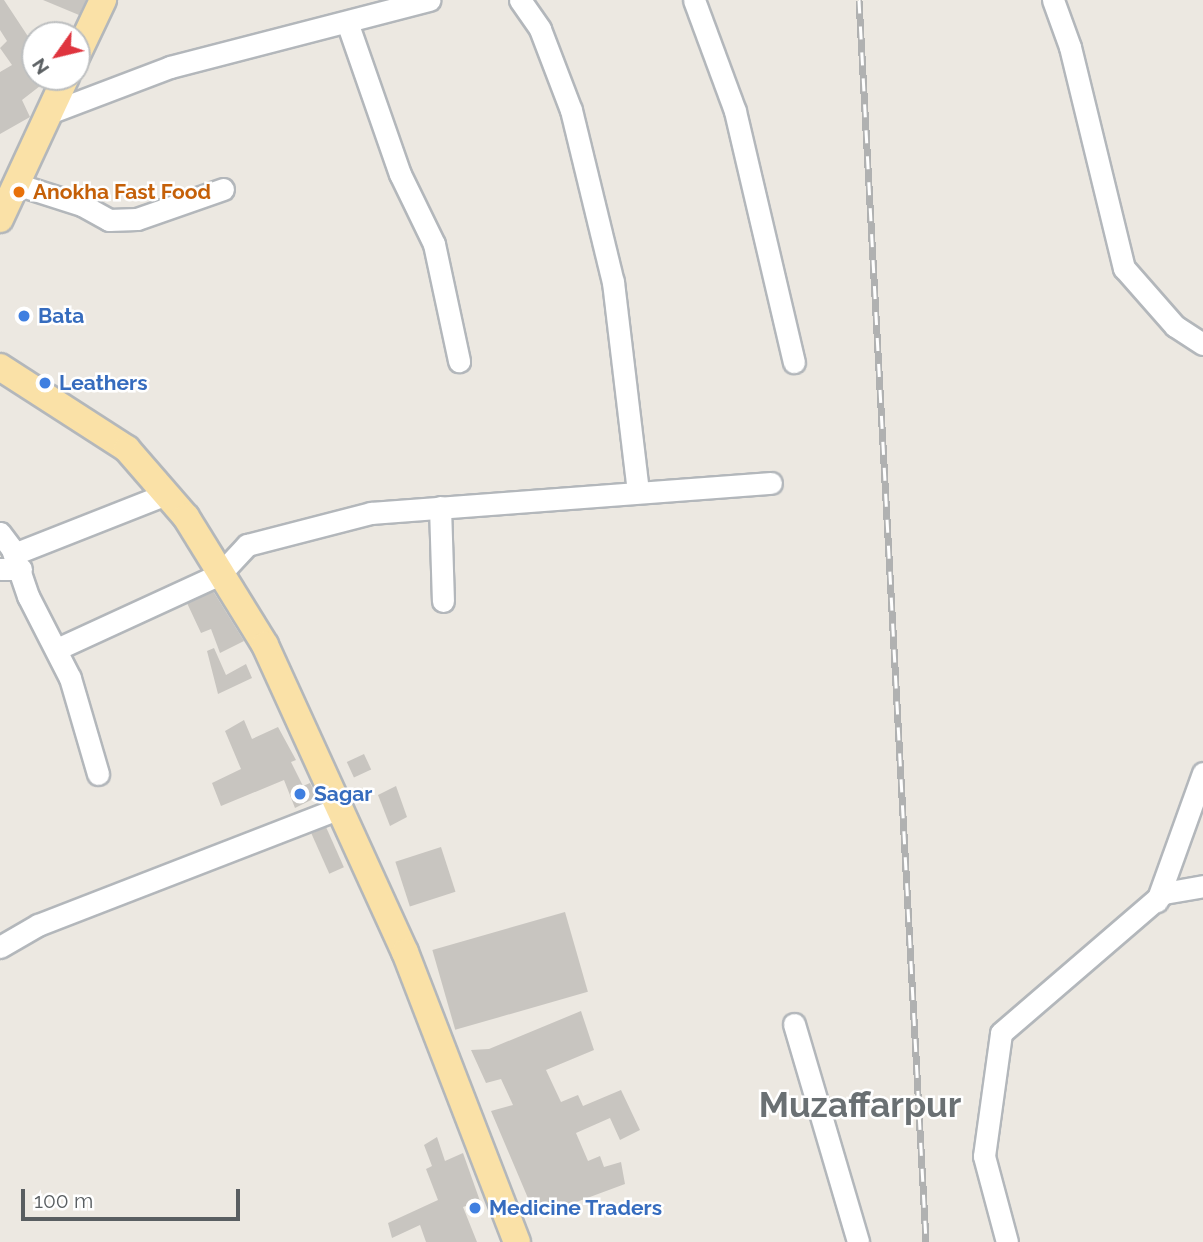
<!DOCTYPE html>
<html>
<head>
<meta charset="utf-8">
<style>
  body { margin:0 }
  #map { position:relative; width:1203px; height:1242px; overflow:hidden; background:#ece8e1; font-family:Raleway,sans-serif }
  div>[style] { position:absolute }
  .building>* { inset:0; background:#c8c5c0; transform-origin:0 0 }
  .roads { filter:drop-shadow(2px 0 #b3b7bb) drop-shadow(-2px 0 #b3b7bb) drop-shadow(0 2px #b3b7bb) drop-shadow(0 -2px #b3b7bb) }
  .minor>* { height:21px; margin:-10.5px; padding:0 10.5px; transform-origin:10.5px; border-radius:10.5px; background:#fff }
  .major>* { height:26px; margin:-13px; padding:0 13px; transform-origin:13px; border-radius:13px; background:#fae1a7 }
  .rail>* { height:7px; margin-top:-3.5px; transform-origin:0; background:repeating-linear-gradient(90deg,#fff 0 13px,#b0b1b1 0 26px); box-sizing:border-box; border-block:2px solid #b0b1b1 }
  .dots>* { width:19px; height:19px; translate:-50% -50%; box-sizing:border-box; border:4px solid #fff; border-radius:50% }
  span { translate:-50% -50%; white-space:nowrap; text-align:center; line-height:1.15; -webkit-text-stroke:5px #fff; paint-order:stroke }
  .food-label { font-size:21px; color:#c56008; font-weight:700 }
  .left { translate:0 -50%; text-align:left }
  .shop-label { font-size:21px; color:#366cbe; font-weight:700 }
  .town-label { font-size:35px; color:#6a7073; font-weight:700 }
  .north { position:absolute; left:21px; top:21px; width:70px; height:70px; box-sizing:border-box; background:#fff; border:2px solid #bdbfc0; border-radius:50%; rotate:236deg; font-size:19px; font-weight:700; line-height:28px; text-align:center; color:#595e61 }
  .north::after { content:''; display:block; margin:auto; width:24px; height:32px; background:#df343e; clip-path:polygon(50% 0,100% 100%,50% 72%,0 100%) }
  .scale { position:absolute; left:21px; top:1189px; width:219px; height:32px; box-sizing:border-box; border:4px solid #595e61; border-top:0; padding-left:9px; font-size:21px; line-height:24px; white-space:nowrap; color:#595e61; -webkit-text-stroke:5px #fff; paint-order:stroke }
</style>
</head>
<body>
<div id="map">
  <div class="building">
    <div style="clip-path:polygon(0 0,4px 0,35px 47px,35px 77px,40px 86px,22px 100px,30px 117px,0 134px,0 72px,12px 65px,0 48px,7px 41px,0 30px)"></div>
    <div style="clip-path:polygon(43px 0,86px 0,79px 15px)"></div>
    <div style="clip-path:polygon(213px 591px,244px 641px,220px 653px,211px 629px,201px 633px,187px 603px)"></div>
    <div style="clip-path:polygon(214px 648px,226px 675px,246px 664px,252px 678px,218px 694px,207px 651px)"></div>
    <div style="clip-path:polygon(244px 720px,252px 739px,278px 727px,296px 760px,291px 762px,303px 786px,310px 783px,317px 797px,295px 808px,284px 780px,221px 806px,212px 783px,241px 769px,225px 731px)"></div>
    <div style="left:364px;top:754px;width:17px;height:19px;rotate:65deg"></div>
    <div style="clip-path:polygon(396px 786px,407px 817px,390px 826px,378px 795px)"></div>
    <div style="left:326px;top:827px;width:44px;height:16px;rotate:66deg"></div>
    <div style="left:441px;top:847px;width:47px;height:48px;rotate:72deg"></div>
    <div style="left:565px;top:912px;width:83px;height:138px;rotate:74deg"></div>
    <div style="clip-path:polygon(581px 1011px,594px 1050px,546px 1070px,561px 1102px,578px 1095px,583px 1106px,621px 1090px,640px 1130px,620px 1140px,610px 1118px,576px 1133px,588px 1161px,600px 1156px,604px 1167px,621px 1162px,625px 1184px,536px 1217px,491px 1111px,513px 1105px,501px 1079px,486px 1083px,471px 1050px,489px 1049px)"></div>
    <div style="clip-path:polygon(437px 1137px,445px 1161px,463px 1153px,480px 1201px,463px 1207px,477px 1242px,426px 1242px,420px 1225px,392px 1238px,388px 1223px,438px 1200px,426px 1169px,432px 1166px,424px 1145px)"></div>
  </div>
  <div class="roads">
    <div class="minor">
      <div style="left:520px;top:0;width:35px;rotate:55deg"></div>
      <div style="left:540px;top:29px;width:87px;rotate:69.1deg"></div>
      <div style="left:571px;top:110px;width:177px;rotate:76.3deg"></div>
      <div style="left:613px;top:282px;width:211px;rotate:83.2deg"></div>
      <div style="left:694px;top:0;width:118px;rotate:69.7deg"></div>
      <div style="left:735px;top:111px;width:258px;rotate:76.8deg"></div>
      <div style="left:1053px;top:0;width:50px;rotate:70.1deg"></div>
      <div style="left:1070px;top:47px;width:228px;rotate:76.3deg"></div>
      <div style="left:1124px;top:268px;width:77px;rotate:48.7deg"></div>
      <div style="left:1175px;top:326px;width:33px;rotate:33deg"></div>
      <div style="left:347px;top:22px;width:161px;rotate:70.8deg"></div>
      <div style="left:400px;top:174px;width:78px;rotate:64.1deg"></div>
      <div style="left:434px;top:244px;width:120px;rotate:77.9deg"></div>
      <div style="left:49px;top:113px;width:129px;rotate:-20.8deg"></div>
      <div style="left:170px;top:67px;width:268px;rotate:-14.5deg"></div>
      <div style="left:16px;top:184px;width:69px;rotate:17.7deg"></div>
      <div style="left:82px;top:205px;width:31px;rotate:29deg"></div>
      <div style="left:109px;top:220px;width:28px;rotate:-2deg"></div>
      <div style="left:137px;top:219px;width:91px;rotate:-19.2deg"></div>
      <div style="left:440px;top:507px;width:94px;rotate:88.2deg"></div>
      <div style="left:0;top:533px;width:20px;rotate:53deg"></div>
      <div style="left:12px;top:549px;width:50px;rotate:71.2deg"></div>
      <div style="left:28px;top:596px;width:92px;rotate:62.9deg"></div>
      <div style="left:70px;top:678px;width:100px;rotate:73.7deg"></div>
      <div style="left:14px;top:554px;width:163px;rotate:-21.5deg"></div>
      <div style="left:0;top:569px;width:21px"></div>
      <div style="left:57px;top:649px;width:179px;rotate:-24.7deg"></div>
      <div style="left:220px;top:574px;width:40px;rotate:-47deg"></div>
      <div style="left:247px;top:545px;width:128px;rotate:-14.5deg"></div>
      <div style="left:371px;top:513px;width:401px;rotate:-4.3deg"></div>
      <div style="left:1157px;top:901px;width:136px;rotate:-70.2deg"></div>
      <div style="left:0;top:947px;width:44px;rotate:-30.1deg"></div>
      <div style="left:38px;top:925px;width:312px;rotate:-21.2deg"></div>
      <div style="left:794px;top:1024px;width:227px;rotate:73.6deg"></div>
      <div style="left:1007px;top:1242px;width:89px;rotate:-105deg"></div>
      <div style="left:984px;top:1156px;width:124px;rotate:-82.1deg"></div>
      <div style="left:1001px;top:1033px;width:215px;rotate:-40.7deg"></div>
      <div style="left:1164px;top:893px;width:40px;rotate:-10deg"></div>
    </div>
    <div class="major">
      <div style="left:77px;top:55px;width:61px;rotate:-64.7deg"></div>
      <div style="left:0;top:219px;width:157px;rotate:-65.1deg"></div>
      <div style="left:0;top:367px;width:151px;rotate:32.8deg"></div>
      <div style="left:127px;top:449px;width:90px;rotate:49.1deg"></div>
      <div style="left:186px;top:517px;width:150px;rotate:58.3deg"></div>
      <div style="left:265px;top:645px;width:337px;rotate:65.5deg"></div>
      <div style="left:405px;top:952px;width:311px;rotate:68.9deg"></div>
    </div>
  </div>
  <div class="rail">
    <div style="left:859px;top:0;width:1244px;rotate:86.91deg"></div>
  </div>
  <div class="dots">
    <div style="left:19px;top:192px;background:#e8710a"></div>
    <div style="left:24px;top:316px;background:#3f7fe0"></div>
    <div style="left:45px;top:383px;background:#3f7fe0"></div>
    <div style="left:300px;top:794px;background:#3f7fe0"></div>
    <div style="left:475px;top:1208px;background:#3f7fe0"></div>
  </div>
  <div class="food-label">
    <span class="left" style="left:33px;top:192px">Anokha Fast Food</span>
  </div>
  <div class="shop-label">
    <span class="left" style="left:38px;top:316px">Bata</span>
    <span class="left" style="left:59px;top:383px">Leathers</span>
    <span class="left" style="left:314px;top:794px">Sagar</span>
    <span class="left" style="left:489px;top:1208px">Medicine Traders</span>
  </div>
  <div class="town-label">
    <span style="left:860px;top:1105px">Muzaffarpur</span>
  </div>
  <div class="north">N</div>
  <div class="scale">100 m</div>
</div>
</body>
</html>
